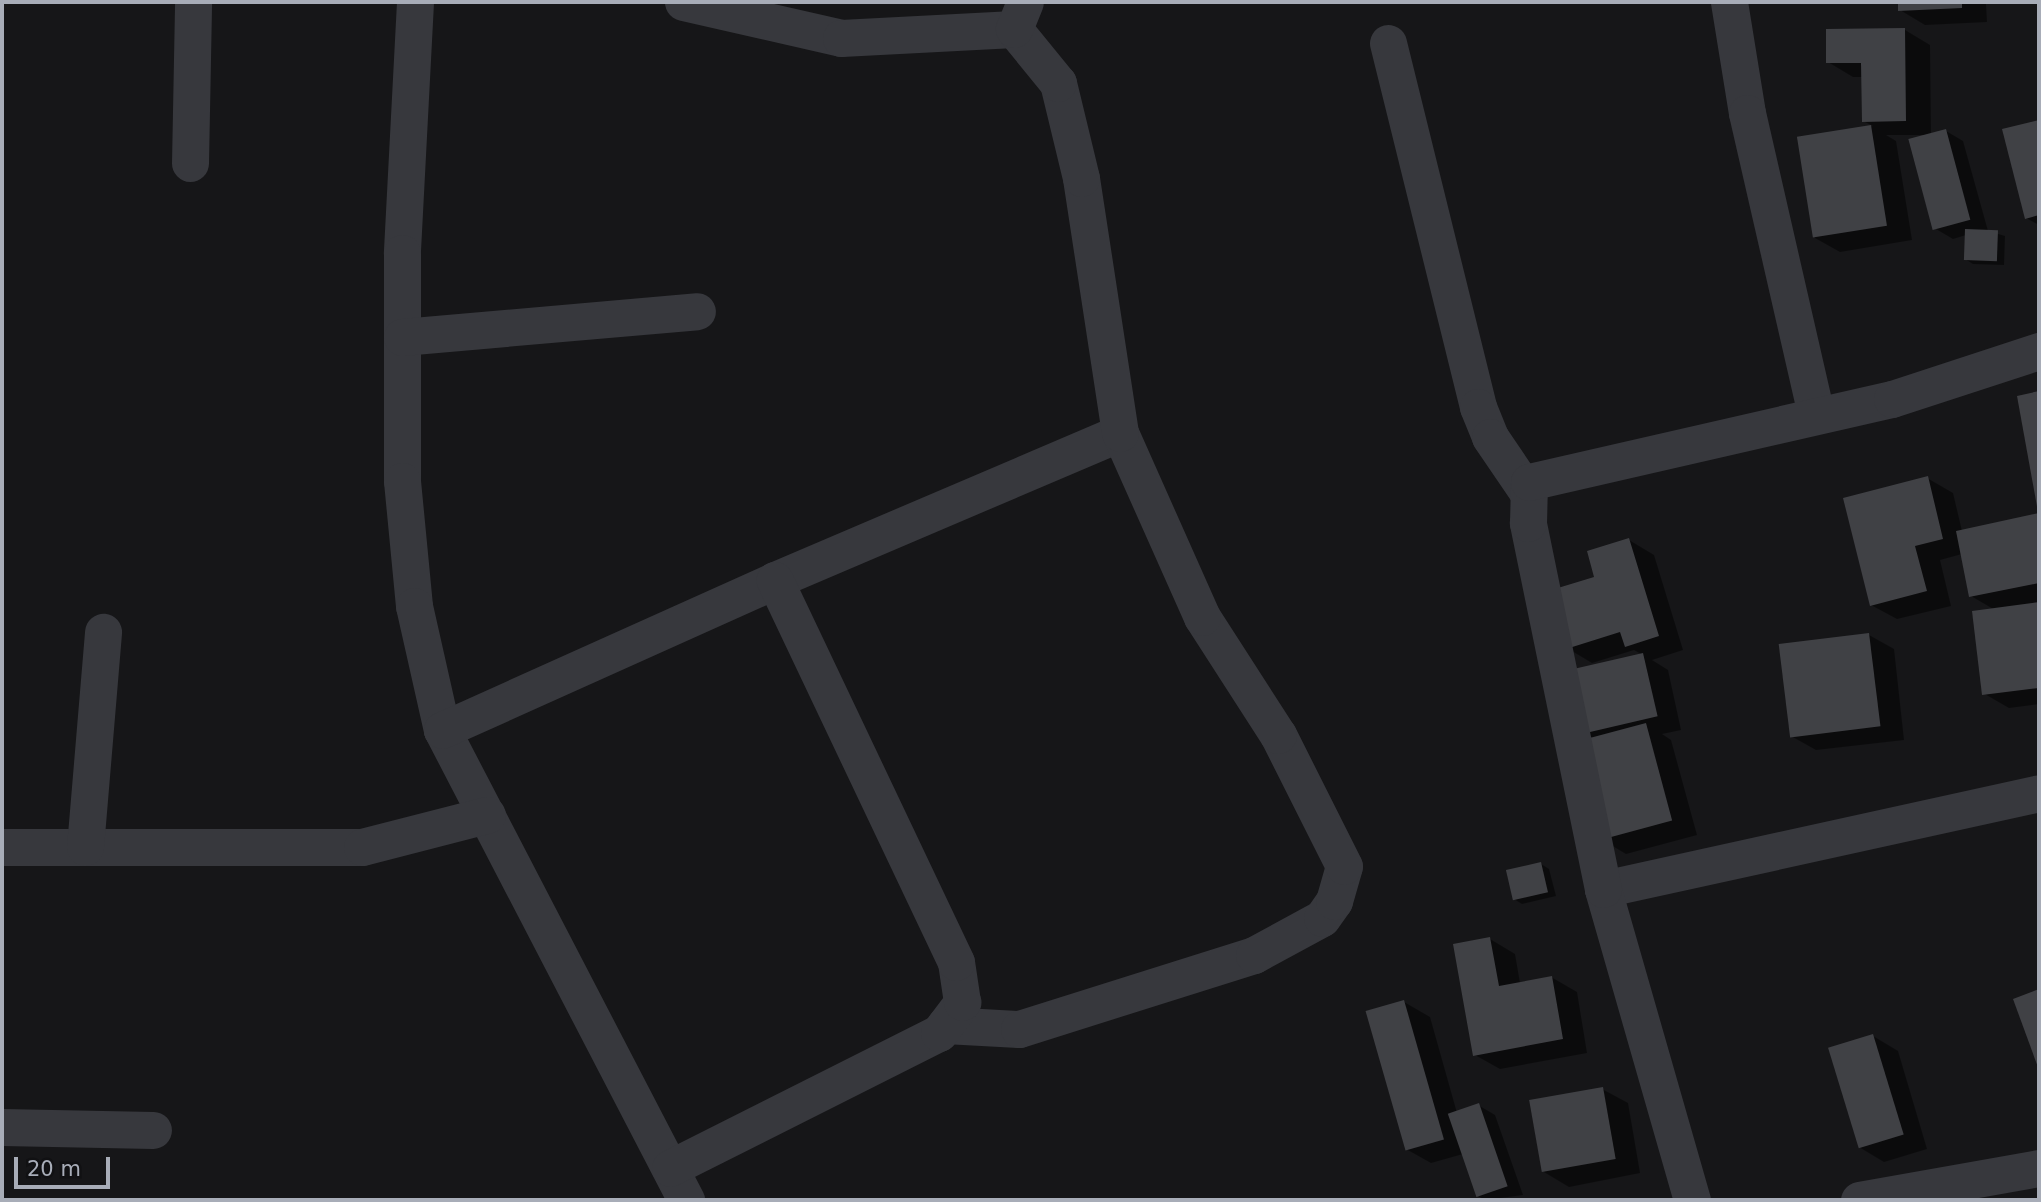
<!DOCTYPE html>
<html>
<head>
<meta charset="utf-8">
<style>
  body { margin:0 }
  #map { position:relative; width:2041px; height:1202px; overflow:hidden; background:#161618; font-family:"DejaVu Sans",sans-serif }
  div>[style] { position:absolute }
  .shadow>* { inset:0; background:#0007 }
  .building>* { inset:0; background:#404145; transform-origin:0 0 }
  .minor>* { height:37px; margin:-18.5px; padding:0 18.5px; transform-origin:18.5px; border-radius:18.5px; background:#37383d }
  span { translate:-50% -50%; white-space:nowrap; text-align:center; line-height:1.15; -webkit-text-stroke:5px #111113; paint-order:stroke }
  .frame { position:absolute; inset:0; border:4px solid #a8adb8; pointer-events:none }
  .scale { position:absolute; left:14px; top:1157px; width:96px; height:32px; box-sizing:border-box; border:4px solid #a8adb8; border-top:0; padding-left:9px; font-size:21px; line-height:24px; white-space:nowrap; color:#a8adb8; -webkit-text-stroke:5px #111113; paint-order:stroke }
</style>
</head>
<body>
<div id="map">
  <div class="shadow">
    <div style="clip-path:polygon(1899px 2px,2003px 2px,2003px 3px,1986px 4px,1987px 22px,1925px 25px,1900px 10px)"></div>
    <div style="clip-path:polygon(1905px 30px,1930px 45px,1931px 135px,1946px 131px,1963px 141px,1988px 231px,2005px 236px,2004px 265px,1973px 264px,1965px 259px,1966px 235px,1953px 239px,1936px 229px,1929px 135px,1886px 135px,1896px 141px,1912px 240px,1840px 252px,1815px 238px,1799px 139px,1873px 126px,1863px 121px,1863px 77px,1853px 77px,1828px 62px)"></div>
    <div style="clip-path:polygon(2039px 121px,2039px 225px,2026px 218px,2005px 130px)"></div>
    <div style="clip-path:polygon(2039px 393px,2039px 510px,2019px 397px)"></div>
    <div style="clip-path:polygon(1927px 478px,1953px 493px,1962px 531px,2039px 515px,2039px 704px,2009px 708px,1983px 693px,1995px 610px,1971px 596px,1962px 554px,1940px 560px,1951px 606px,1897px 619px,1871px 605px)"></div>
    <div style="clip-path:polygon(1629px 540px,1654px 555px,1683px 650px,1652px 660px,1668px 670px,1681px 730px,1662px 734px,1671px 740px,1697px 835px,1626px 854px,1601px 839px,1595px 739px,1583px 732px,1643px 655px,1634px 650px,1592px 663px,1567px 648px,1597px 578px)"></div>
    <div style="clip-path:polygon(1869px 635px,1894px 649px,1904px 740px,1816px 750px,1791px 736px)"></div>
    <div style="clip-path:polygon(1541px 864px,1549px 869px,1556px 896px,1522px 904px,1514px 899px)"></div>
    <div style="clip-path:polygon(1490px 939px,1515px 954px,1520px 983px,1551px 977px,1577px 992px,1587px 1053px,1500px 1069px,1475px 1055px)"></div>
    <div style="clip-path:polygon(1404px 1002px,1430px 1017px,1457px 1113px,1478px 1105px,1495px 1115px,1523px 1195px,1485px 1200px,1478px 1196px,1463px 1154px,1431px 1163px,1406px 1149px)"></div>
    <div style="clip-path:polygon(1873px 1036px,1898px 1051px,1927px 1149px,1884px 1162px,1859px 1147px)"></div>
    <div style="clip-path:polygon(1602px 1089px,1628px 1103px,1640px 1173px,1569px 1187px,1544px 1172px)"></div>
  </div>
  <div class="building">
    <div style="clip-path:polygon(1898px 2px,1962px 2px,1962px 8px,1898px 11px)"></div>
    <div style="clip-path:polygon(1905px 28px,1906px 121px,1862px 122px,1861px 63px,1826px 63px,1826px 29px)"></div>
    <div style="clip-path:polygon(2039px 120px,2039px 215px,2025px 219px,2002px 129px)"></div>
    <div style="left:1871px;top:125px;width:102px;height:75px;rotate:81deg"></div>
    <div style="left:1946px;top:129px;width:94px;height:39px;rotate:75deg"></div>
    <div style="left:1965px;top:229px;width:33px;height:31px;rotate:2deg"></div>
    <div style="clip-path:polygon(2039px 391px,2039px 512px,2038px 512px,2017px 396px)"></div>
    <div style="clip-path:polygon(1928px 476px,1943px 539px,1915px 546px,1927px 591px,1870px 606px,1843px 498px)"></div>
    <div style="clip-path:polygon(2039px 513px,2039px 583px,1969px 597px,1956px 531px)"></div>
    <div style="clip-path:polygon(1629px 538px,1659px 636px,1625px 647px,1620px 632px,1566px 649px,1548px 591px,1594px 577px,1587px 551px)"></div>
    <div style="clip-path:polygon(2039px 602px,2039px 688px,1982px 695px,1972px 611px)"></div>
    <div style="left:1869px;top:633px;width:94px;height:91px;rotate:83deg"></div>
    <div style="left:1643px;top:653px;width:65px;height:77px;rotate:77deg"></div>
    <div style="left:1646px;top:723px;width:101px;height:66px;rotate:75deg"></div>
    <div style="left:1541px;top:862px;width:31px;height:36px;rotate:77deg"></div>
    <div style="clip-path:polygon(1490px 937px,1499px 986px,1552px 976px,1563px 1039px,1473px 1056px,1453px 944px)"></div>
    <div style="clip-path:polygon(2039px 989px,2039px 1070px,2013px 999px)"></div>
    <div style="left:1404px;top:1000px;width:145px;height:40px;rotate:74deg"></div>
    <div style="left:1873px;top:1034px;width:105px;height:47px;rotate:73deg"></div>
    <div style="left:1603px;top:1087px;width:73px;height:75px;rotate:80deg"></div>
    <div style="left:1479px;top:1103px;width:88px;height:33px;rotate:71deg"></div>
  </div>
  <div class="minor">
    <div style="left:415px;top:2px;width:251px;rotate:93deg"></div>
    <div style="left:402px;top:253px;width:228px;rotate:90deg"></div>
    <div style="left:402px;top:481px;width:126px;rotate:84.5deg"></div>
    <div style="left:414px;top:606px;width:127px;rotate:77.3deg"></div>
    <div style="left:442px;top:730px;width:530px;rotate:62.56deg"></div>
    <div style="left:683px;top:2px;width:162px;rotate:12.8deg"></div>
    <div style="left:841px;top:38px;width:173px;rotate:-3deg"></div>
    <div style="left:1729px;top:2px;width:112px;rotate:80.8deg"></div>
    <div style="left:1747px;top:113px;width:309px;rotate:77.1deg"></div>
    <div style="left:1388px;top:43px;width:375px;rotate:76.1deg"></div>
    <div style="left:1478px;top:407px;width:32px;rotate:68deg"></div>
    <div style="left:1490px;top:437px;width:64px;rotate:55.8deg"></div>
    <div style="left:190px;top:163px;width:161px;rotate:-88.9deg"></div>
    <div style="left:402px;top:337px;width:296px;rotate:-5deg"></div>
    <div style="left:442px;top:730px;width:365px;rotate:-24.2deg"></div>
    <div style="left:775px;top:580px;width:375px;rotate:-23.1deg"></div>
    <div style="left:2px;top:847px;width:360px"></div>
    <div style="left:362px;top:847px;width:129px;rotate:-14.4deg"></div>
    <div style="left:85px;top:847px;width:216px;rotate:-85.2deg"></div>
    <div style="left:1603px;top:889px;width:446px;rotate:-12.4deg"></div>
    <div style="left:945px;top:1025px;width:74px;rotate:3.1deg"></div>
    <div style="left:1019px;top:1029px;width:246px;rotate:-17.5deg"></div>
    <div style="left:1254px;top:955px;width:77px;rotate:-28.6deg"></div>
    <div style="left:1322px;top:918px;width:21px;rotate:-55deg"></div>
    <div style="left:1334px;top:901px;width:36px;rotate:-74deg"></div>
    <div style="left:1344px;top:866px;width:147px;rotate:-116.7deg"></div>
    <div style="left:1278px;top:735px;width:140px;rotate:-122.8deg"></div>
    <div style="left:1202px;top:617px;width:201px;rotate:-114deg"></div>
    <div style="left:1120px;top:433px;width:258px;rotate:-98.7deg"></div>
    <div style="left:1081px;top:178px;width:98px;rotate:-103.6deg"></div>
    <div style="left:1058px;top:83px;width:70px;rotate:-129.2deg"></div>
    <div style="left:1014px;top:29px;width:29px;rotate:-68deg"></div>
    <div style="left:2px;top:1127px;width:151px;rotate:1.1deg"></div>
    <div style="left:670px;top:1168px;width:301px;rotate:-26.7deg"></div>
    <div style="left:939px;top:1033px;width:39px;rotate:-53deg"></div>
    <div style="left:962px;top:1002px;width:40px;rotate:-98.5deg"></div>
    <div style="left:956px;top:962px;width:423px;rotate:-115.4deg"></div>
    <div style="left:1692px;top:1200px;width:323px;rotate:-106deg"></div>
    <div style="left:1603px;top:889px;width:374px;rotate:-101.6deg"></div>
    <div style="left:1528px;top:523px;width:41px;rotate:-88.6deg"></div>
    <div style="left:1529px;top:482px;width:372px;rotate:-12.9deg"></div>
    <div style="left:1892px;top:399px;width:155px;rotate:-18.1deg"></div>
    <div style="left:1859px;top:1200px;width:183px;rotate:-10.1deg"></div>
  </div>
  <div class="frame"></div>
  <div class="scale">20 m</div>
</div>
</body>
</html>
